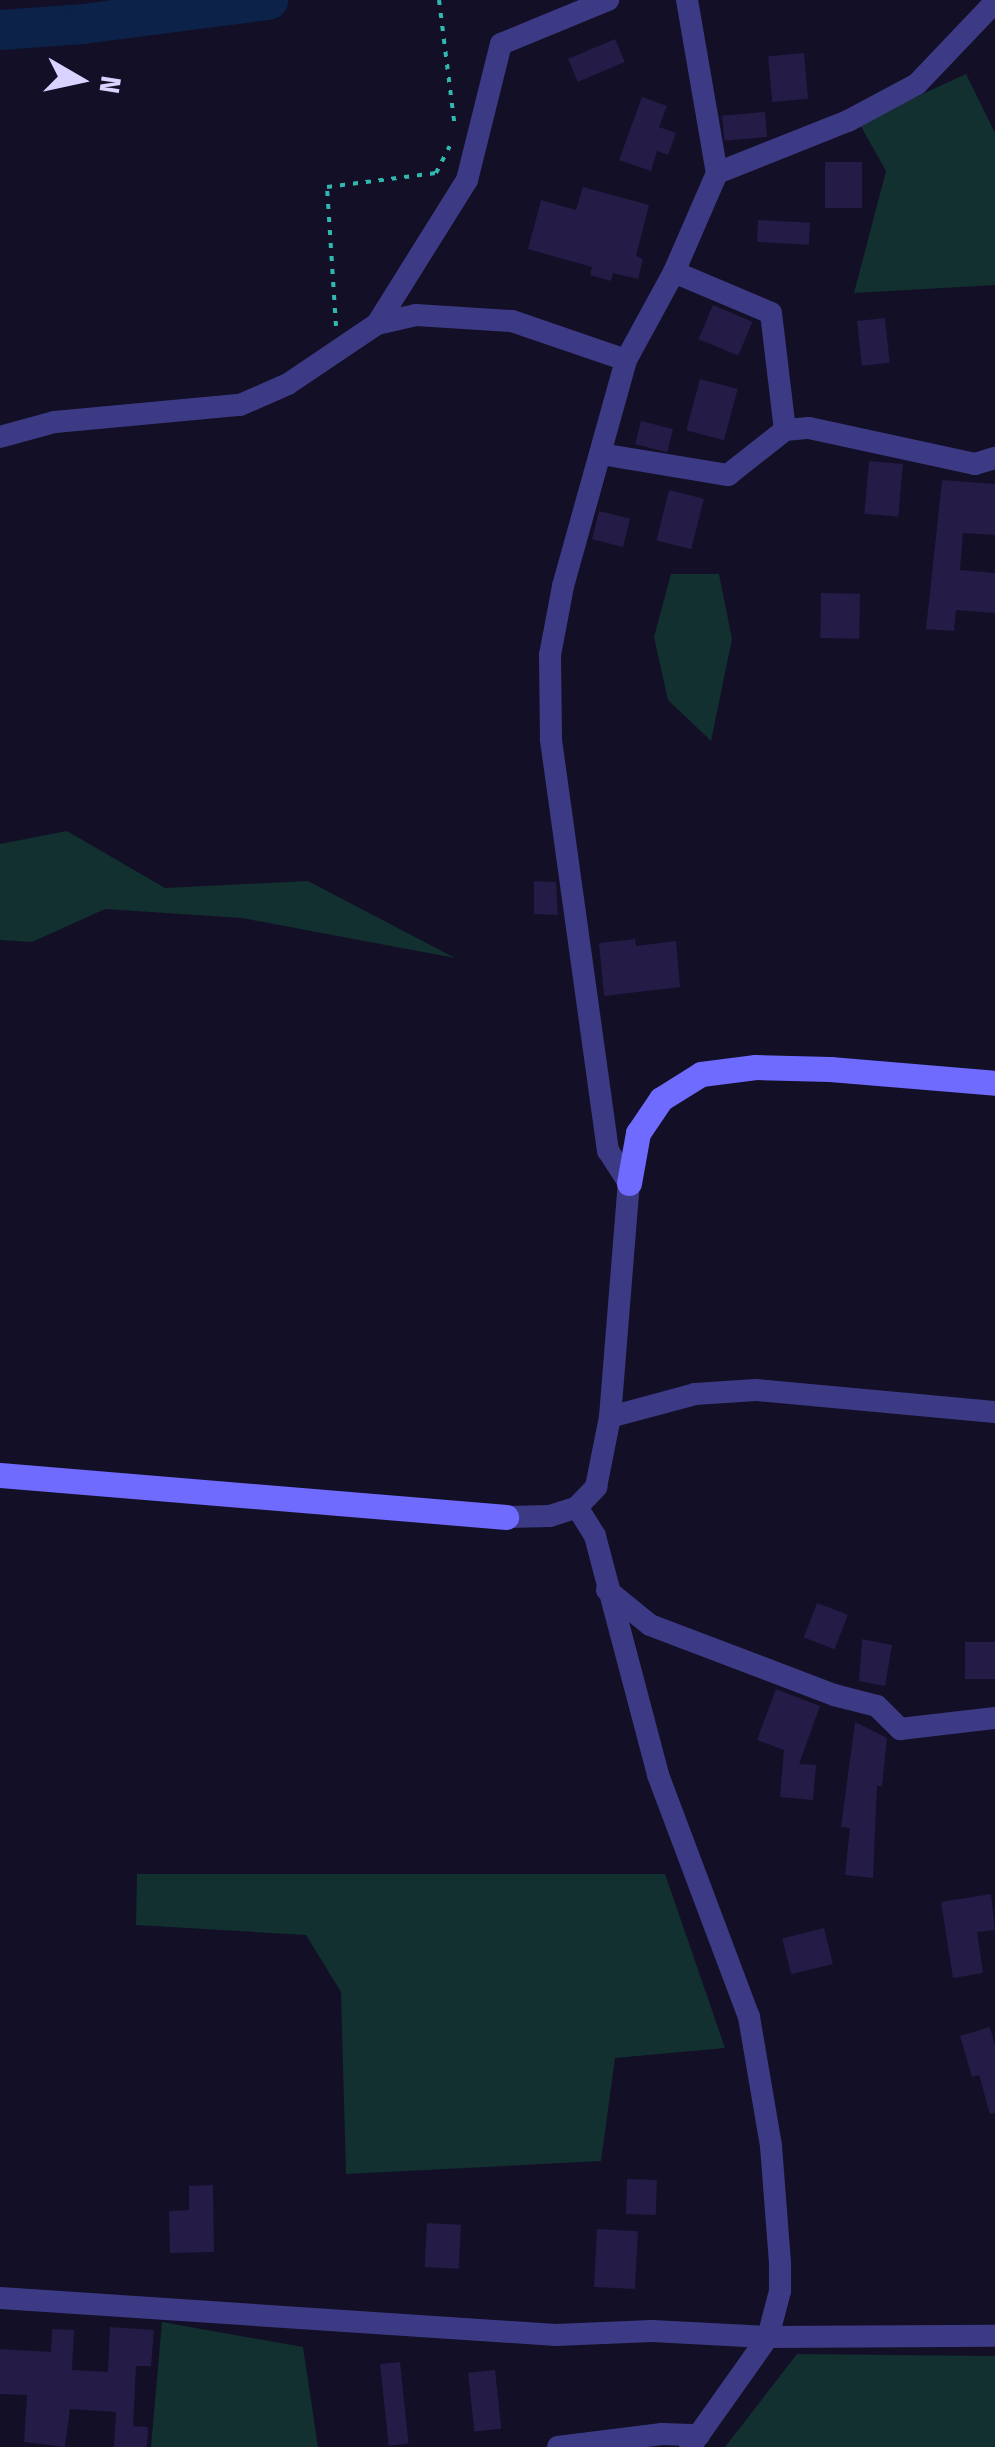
<!DOCTYPE html>
<html>
<head>
<meta charset="utf-8">
<style>
  body { margin:0 }
  #map { position:relative; width:995px; height:2447px; overflow:hidden; background:#130f26; font-family:"Fira Sans Condensed",sans-serif }
  div>[style] { position:absolute }
  .green>* { inset:0; background:#12302f }
  .river>* { height:40px; margin:-20px; padding:0 20px; transform-origin:20px; border-radius:20px; background:#0c2248 }
  .building>* { inset:0; background:#241b47; transform-origin:0 0 }
  .path>* { height:4px; margin-top:-2px; transform-origin:0; background:repeating-linear-gradient(90deg,#2fb8b0 0 5px,transparent 0 13px) }
  .street>* { height:22px; margin:-11px; padding:0 11px; transform-origin:11px; border-radius:11px; background:#3d3a85 }
  .secondary>* { height:25px; margin:-12.5px; padding:0 12.5px; transform-origin:12.5px; border-radius:12.5px; background:#6f6bff }
  span { translate:-50% -50%; white-space:nowrap; text-align:center; line-height:1.15; -webkit-text-stroke:9px #130f26; paint-order:stroke }
  .north { position:absolute; left:30px; top:30px; width:100px; height:100px; -webkit-text-stroke:8px #130f26; paint-order:stroke; rotate:99deg; font-size:28px; font-weight:700; line-height:40px; text-align:center; color:#d9d4ff }
  .north::after { content:''; display:block; margin:auto; width:35px; height:45px; background:#d9d4ff; clip-path:polygon(50% 0,100% 100%,50% 72%,0 100%) }
</style>
</head>
<body>
<div id="map">
  <div class="green">
    <div style="clip-path:polygon(966px 74px,995px 133px,995px 285px,854px 293px,886px 171px,859px 123px)"></div>
    <div style="clip-path:polygon(671px 574px,719px 574px,732px 639px,711px 741px,668px 700px,654px 637px)"></div>
    <div style="clip-path:polygon(67px 831px,165px 888px,308px 881px,455px 958px,242px 918px,105px 909px,32px 942px,0 940px,0 844px)"></div>
    <div style="clip-path:polygon(137px 1874px,665px 1874px,725px 2048px,615px 2058px,601px 2161px,346px 2174px,341px 1992px,306px 1935px,136px 1925px)"></div>
    <div style="clip-path:polygon(162px 2322px,303px 2347px,318px 2447px,151px 2447px)"></div>
    <div style="clip-path:polygon(797px 2354px,995px 2356px,995px 2447px,725px 2447px)"></div>
  </div>
  <div class="river">
    <div style="left:0;top:30px;width:83px;rotate:-4.1deg"></div>
    <div style="left:83px;top:24px;width:187px;rotate:-7.4deg"></div>
  </div>
  <div class="building">
    <div style="left:615px;top:39px;width:25px;height:51px;rotate:67deg"></div>
    <div style="left:804px;top:53px;width:46px;height:36px;rotate:85deg"></div>
    <div style="clip-path:polygon(642px 97px,667px 106px,659px 127px,676px 133px,668px 155px,657px 151px,651px 171px,619px 160px)"></div>
    <div style="left:765px;top:112px;width:25px;height:43px;rotate:85deg"></div>
    <div style="left:862px;top:162px;width:46px;height:37px;rotate:90deg"></div>
    <div style="clip-path:polygon(583px 187px,649px 205px,636px 256px,643px 259px,638px 279px,613px 273px,611px 281px,590px 275px,592px 267px,528px 249px,541px 200px,576px 210px)"></div>
    <div style="left:758px;top:220px;width:52px;height:22px;rotate:3deg"></div>
    <div style="left:713px;top:305px;width:43px;height:37px;rotate:23deg"></div>
    <div style="left:885px;top:318px;width:45px;height:28px;rotate:84deg"></div>
    <div style="left:700px;top:379px;width:39px;height:53px;rotate:15deg"></div>
    <div style="left:641px;top:421px;width:33px;height:24px;rotate:14deg"></div>
    <div style="left:869px;top:461px;width:34px;height:53px;rotate:5deg"></div>
    <div style="clip-path:polygon(942px 480px,995px 484px,995px 535px,963px 533px,960px 570px,995px 573px,995px 613px,956px 610px,954px 631px,926px 629px)"></div>
    <div style="left:669px;top:490px;width:36px;height:52px;rotate:14deg"></div>
    <div style="left:599px;top:511px;width:32px;height:29px;rotate:14deg"></div>
    <div style="left:821px;top:593px;width:39px;height:45px;rotate:1deg"></div>
    <div style="clip-path:polygon(534px 881px,556px 882px,558px 915px,534px 914px)"></div>
    <div style="clip-path:polygon(635px 939px,636px 946px,676px 941px,680px 987px,604px 996px,599px 943px)"></div>
    <div style="left:817px;top:1603px;width:33px;height:37px;rotate:21deg"></div>
    <div style="clip-path:polygon(862px 1639px,892px 1645px,885px 1686px,859px 1681px)"></div>
    <div style="left:995px;top:1642px;width:37px;height:30px;rotate:90deg"></div>
    <div style="clip-path:polygon(776px 1689px,820px 1706px,799px 1764px,816px 1765px,813px 1800px,780px 1797px,784px 1750px,757px 1740px)"></div>
    <div style="clip-path:polygon(855px 1722px,887px 1738px,882px 1786px,877px 1786px,873px 1878px,845px 1875px,850px 1828px,841px 1827px)"></div>
    <div style="clip-path:polygon(991px 1894px,995px 1930px,977px 1932px,983px 1973px,953px 1978px,941px 1902px)"></div>
    <div style="left:824px;top:1928px;width:37px;height:43px;rotate:76deg"></div>
    <div style="clip-path:polygon(990px 2027px,995px 2046px,995px 2113px,990px 2114px,979px 2075px,972px 2077px,960px 2036px)"></div>
    <div style="left:627px;top:2179px;width:30px;height:35px;rotate:2deg"></div>
    <div style="clip-path:polygon(213px 2185px,214px 2252px,170px 2253px,169px 2211px,189px 2210px,189px 2186px)"></div>
    <div style="left:427px;top:2223px;width:34px;height:44px;rotate:3deg"></div>
    <div style="left:597px;top:2229px;width:41px;height:58px;rotate:3deg"></div>
    <div style="clip-path:polygon(110px 2327px,154px 2330px,151px 2366px,136px 2366px,133px 2426px,148px 2427px,147px 2447px,114px 2447px,116px 2412px,70px 2409px,65px 2447px,24px 2442px,27px 2395px,0 2394px,0 2349px,51px 2352px,52px 2329px,74px 2330px,72px 2370px,108px 2372px)"></div>
    <div style="left:400px;top:2362px;width:82px;height:20px;rotate:84deg"></div>
    <div style="left:495px;top:2370px;width:59px;height:27px;rotate:84deg"></div>
  </div>
  <div class="path">
    <div style="left:439px;top:0;width:129px;rotate:82.9deg"></div>
    <div style="left:336px;top:326px;width:139px;rotate:-93.7deg"></div>
    <div style="left:327px;top:187px;width:110px;rotate:-7.3deg"></div>
    <div style="left:436px;top:173px;width:30px;rotate:-63deg"></div>
  </div>
  <div class="street">
    <div style="left:687px;top:0;width:176px;rotate:80.2deg"></div>
    <div style="left:674px;top:272px;width:105px;rotate:22.9deg"></div>
    <div style="left:771px;top:313px;width:118px;rotate:83.2deg"></div>
    <div style="left:377px;top:324px;width:170px;rotate:-58deg"></div>
    <div style="left:467px;top:180px;width:140px;rotate:-76deg"></div>
    <div style="left:501px;top:44px;width:116px;rotate:-22.4deg"></div>
    <div style="left:0;top:437px;width:57px;rotate:-15.3deg"></div>
    <div style="left:55px;top:422px;width:186px;rotate:-5.3deg"></div>
    <div style="left:240px;top:405px;width:52px;rotate:-23.6deg"></div>
    <div style="left:288px;top:384px;width:107px;rotate:-34deg"></div>
    <div style="left:377px;top:324px;width:40px;rotate:-13deg"></div>
    <div style="left:416px;top:315px;width:96px;rotate:3.6deg"></div>
    <div style="left:512px;top:321px;width:120px;rotate:18.9deg"></div>
    <div style="left:601px;top:454px;width:129px;rotate:9.4deg"></div>
    <div style="left:728px;top:475px;width:73px;rotate:-38.3deg"></div>
    <div style="left:785px;top:430px;width:24px;rotate:-5deg"></div>
    <div style="left:809px;top:428px;width:170px;rotate:12.2deg"></div>
    <div style="left:975px;top:464px;width:21px;rotate:-17deg"></div>
    <div style="left:610px;top:1417px;width:88px;rotate:-15.1deg"></div>
    <div style="left:695px;top:1394px;width:61px;rotate:-3.8deg"></div>
    <div style="left:756px;top:1390px;width:240px;rotate:5.3deg"></div>
    <div style="left:577px;top:1507px;width:34px;rotate:58deg"></div>
    <div style="left:595px;top:1536px;width:247px;rotate:75.2deg"></div>
    <div style="left:658px;top:1775px;width:259px;rotate:69.4deg"></div>
    <div style="left:749px;top:2017px;width:131px;rotate:80.3deg"></div>
    <div style="left:771px;top:2146px;width:118px;rotate:85.6deg"></div>
    <div style="left:780px;top:2264px;width:27px;rotate:90deg"></div>
    <div style="left:780px;top:2291px;width:48px;rotate:104.6deg"></div>
    <div style="left:768px;top:2337px;width:135px;rotate:125.3deg"></div>
    <div style="left:506px;top:1517px;width:44px;rotate:-1.3deg"></div>
    <div style="left:550px;top:1516px;width:28px;rotate:-18deg"></div>
    <div style="left:577px;top:1507px;width:28px;rotate:-46deg"></div>
    <div style="left:596px;top:1487px;width:71px;rotate:-78.7deg"></div>
    <div style="left:610px;top:1417px;width:235px;rotate:-85.4deg"></div>
    <div style="left:629px;top:1183px;width:38px;rotate:-123deg"></div>
    <div style="left:608px;top:1151px;width:416px;rotate:-97.9deg"></div>
    <div style="left:551px;top:739px;width:84px;rotate:-90.7deg"></div>
    <div style="left:550px;top:655px;width:70px;rotate:-79.3deg"></div>
    <div style="left:563px;top:586px;width:235px;rotate:-74.4deg"></div>
    <div style="left:626px;top:360px;width:100px;rotate:-61.4deg"></div>
    <div style="left:674px;top:272px;width:108px;rotate:-66.5deg"></div>
    <div style="left:717px;top:173px;width:141px;rotate:-21.7deg"></div>
    <div style="left:848px;top:121px;width:78px;rotate:-28.2deg"></div>
    <div style="left:917px;top:84px;width:113px;rotate:-46.4deg"></div>
    <div style="left:607px;top:1590px;width:55px;rotate:39.1deg"></div>
    <div style="left:650px;top:1625px;width:197px;rotate:20.8deg"></div>
    <div style="left:834px;top:1695px;width:44px;rotate:14.3deg"></div>
    <div style="left:877px;top:1706px;width:33px;rotate:45deg"></div>
    <div style="left:900px;top:1729px;width:96px;rotate:-6.6deg"></div>
    <div style="left:0;top:2298px;width:557px;rotate:3.81deg"></div>
    <div style="left:556px;top:2335px;width:96px;rotate:-2.4deg"></div>
    <div style="left:652px;top:2331px;width:116px;rotate:3deg"></div>
    <div style="left:768px;top:2337px;width:227px;rotate:-0.3deg"></div>
    <div style="left:558px;top:2447px;width:105px;rotate:-7.1deg"></div>
    <div style="left:662px;top:2434px;width:37px;rotate:2deg"></div>
  </div>
  <div class="secondary">
    <div style="left:629px;top:1183px;width:51px;rotate:-79.8deg"></div>
    <div style="left:638px;top:1133px;width:41px;rotate:-55.9deg"></div>
    <div style="left:661px;top:1099px;width:47px;rotate:-32deg"></div>
    <div style="left:701px;top:1074px;width:55px;rotate:-7.3deg"></div>
    <div style="left:756px;top:1067px;width:74px;rotate:1.5deg"></div>
    <div style="left:830px;top:1069px;width:166px;rotate:4.8deg"></div>
    <div style="left:0;top:1475px;width:508px;rotate:4.74deg"></div>
  </div>
  <div class="north">N</div>
</div>
</body>
</html>
